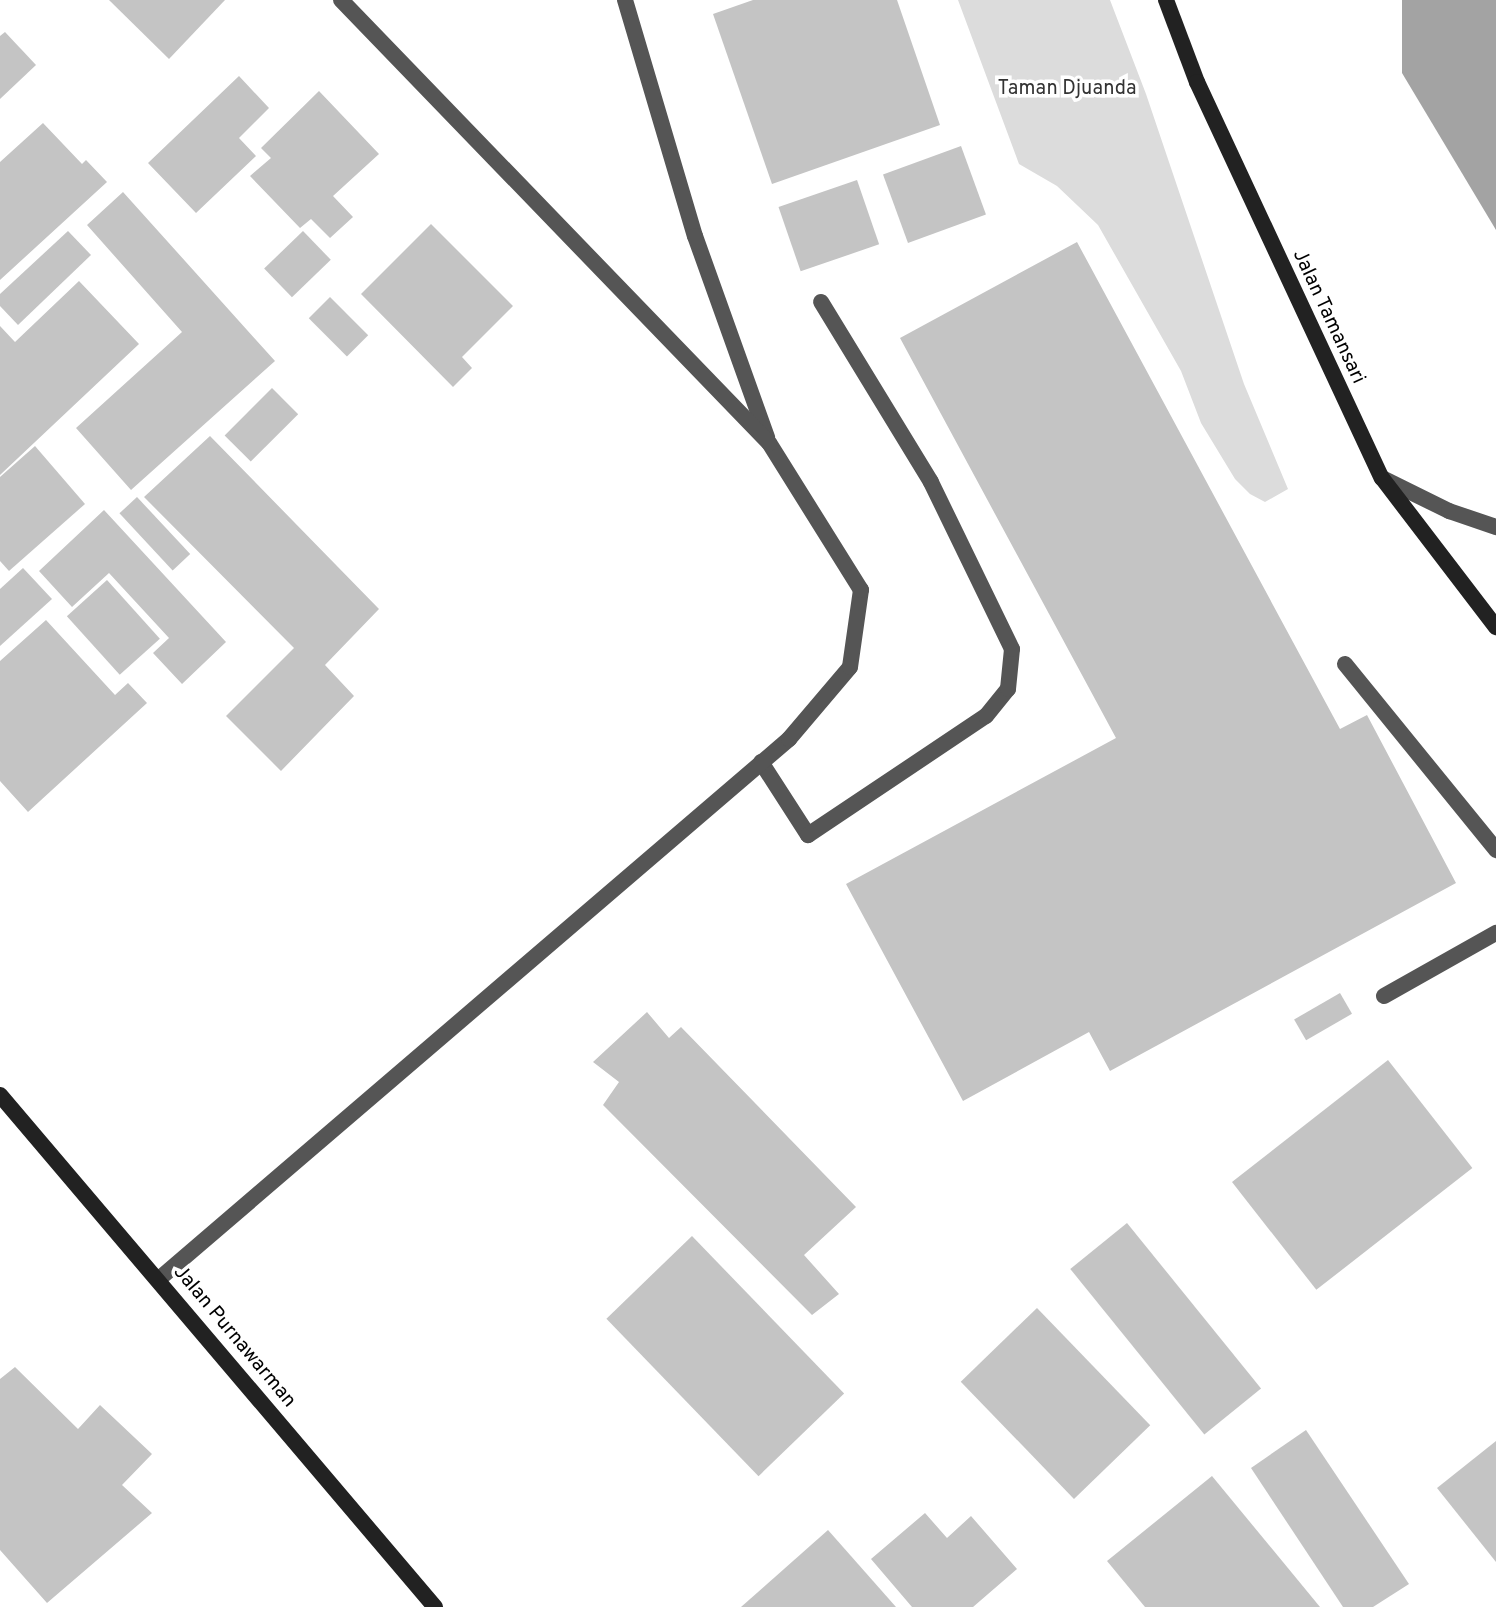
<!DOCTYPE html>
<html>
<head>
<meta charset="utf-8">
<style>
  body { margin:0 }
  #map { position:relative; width:1496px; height:1607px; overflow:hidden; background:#fff; font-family:Overpass,sans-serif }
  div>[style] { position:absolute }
  .green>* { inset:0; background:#dcdcdc }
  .water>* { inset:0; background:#a3a3a3 }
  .building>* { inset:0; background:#c4c4c4; transform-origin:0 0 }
  .lane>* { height:16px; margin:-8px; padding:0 8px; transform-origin:8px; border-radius:8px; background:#555 }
  .street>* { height:16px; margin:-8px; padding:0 8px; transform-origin:8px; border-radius:8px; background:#555 }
  .secondary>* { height:16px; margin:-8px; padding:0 8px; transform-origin:8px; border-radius:8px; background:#222 }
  span { translate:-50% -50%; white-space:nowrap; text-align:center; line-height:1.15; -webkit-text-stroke:7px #fff; paint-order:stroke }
  .park-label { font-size:20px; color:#333 }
  .street-label { font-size:20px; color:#000 }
</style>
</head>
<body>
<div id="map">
  <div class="green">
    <div style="clip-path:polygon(958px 0,1110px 0,1146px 94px,1244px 384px,1288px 489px,1265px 502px,1250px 494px,1235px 479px,1201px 423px,1181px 371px,1098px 225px,1057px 186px,1019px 164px)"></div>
  </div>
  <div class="water">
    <div style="clip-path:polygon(1402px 0,1496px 0,1496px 230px,1402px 73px)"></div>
  </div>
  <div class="building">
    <div style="clip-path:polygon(109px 0,225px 0,169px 59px)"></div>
    <div style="clip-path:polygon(753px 0,897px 0,940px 125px,772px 184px,713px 14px)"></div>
    <div style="clip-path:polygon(5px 32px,36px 65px,0 99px,0 36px)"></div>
    <div style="clip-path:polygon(239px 76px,269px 108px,239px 138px,256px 156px,196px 213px,148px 163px)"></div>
    <div style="clip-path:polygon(319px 91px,379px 154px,333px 196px,353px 217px,330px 238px,311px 219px,300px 228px,250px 176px,271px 158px,261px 148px)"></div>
    <div style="clip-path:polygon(43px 123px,82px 164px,86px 160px,107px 182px,0 280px,0 162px)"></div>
    <div style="left:961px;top:146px;width:73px;height:83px;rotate:70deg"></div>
    <div style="left:857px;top:180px;width:68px;height:83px;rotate:71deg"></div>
    <div style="clip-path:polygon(123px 192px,275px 361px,131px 490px,76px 428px,182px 332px,87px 225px)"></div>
    <div style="clip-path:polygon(431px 224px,513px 306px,462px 357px,472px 368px,453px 387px,361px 294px)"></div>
    <div style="clip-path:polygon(68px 231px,91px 255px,18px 325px,0 306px,0 294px)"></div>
    <div style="left:303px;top:231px;width:40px;height:54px;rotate:46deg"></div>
    <div style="clip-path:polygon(1077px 242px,1340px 729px,1367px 715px,1456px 883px,1110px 1071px,1089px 1032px,963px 1101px,846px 884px,1116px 738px,900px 338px)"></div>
    <div style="clip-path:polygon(79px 281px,139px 344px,0 475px,0 326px,15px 342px)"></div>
    <div style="left:330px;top:297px;width:54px;height:30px;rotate:45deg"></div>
    <div style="left:272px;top:388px;width:37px;height:67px;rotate:45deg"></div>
    <div style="clip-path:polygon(210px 436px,379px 609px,325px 665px,354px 696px,281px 771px,226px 716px,294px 648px,144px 497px)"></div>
    <div style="clip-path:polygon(35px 446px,85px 504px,9px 571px,0 561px,0 477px)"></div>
    <div style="left:137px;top:497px;width:78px;height:24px;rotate:47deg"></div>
    <div style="clip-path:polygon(104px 510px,226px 642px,182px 684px,153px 653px,169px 638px,109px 573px,72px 607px,39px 571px)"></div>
    <div style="clip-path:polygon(23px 568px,52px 599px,0 646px,0 589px)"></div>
    <div style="left:107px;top:580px;width:79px;height:54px;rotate:48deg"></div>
    <div style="clip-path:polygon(46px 620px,115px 695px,128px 683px,147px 703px,28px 812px,0 781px,0 661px)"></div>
    <div style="left:1340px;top:993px;width:24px;height:53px;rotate:60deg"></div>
    <div style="clip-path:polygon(647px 1012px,669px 1038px,681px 1027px,856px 1207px,804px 1255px,839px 1294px,812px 1315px,603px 1105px,619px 1082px,593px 1062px)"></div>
    <div style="left:1388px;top:1060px;width:137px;height:198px;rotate:52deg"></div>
    <div style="left:1127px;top:1223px;width:213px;height:73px;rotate:51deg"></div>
    <div style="left:692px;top:1236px;width:219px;height:119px;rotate:46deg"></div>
    <div style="left:1037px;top:1308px;width:163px;height:106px;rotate:46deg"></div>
    <div style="clip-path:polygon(15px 1367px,78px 1429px,100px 1405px,152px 1454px,122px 1485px,152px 1513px,47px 1603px,0 1550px,0 1379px)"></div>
    <div style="clip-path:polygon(1306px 1430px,1409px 1584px,1373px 1607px,1343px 1607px,1251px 1468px)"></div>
    <div style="clip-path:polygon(1496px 1441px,1496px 1562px,1437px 1488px)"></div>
    <div style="clip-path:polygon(1212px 1476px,1320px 1607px,1145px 1607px,1107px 1561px)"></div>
    <div style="clip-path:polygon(925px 1513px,947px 1538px,971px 1516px,1017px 1569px,973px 1607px,912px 1607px,871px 1559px)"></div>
    <div style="clip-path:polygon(828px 1530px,896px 1607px,741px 1607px)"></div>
  </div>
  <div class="lane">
    <div style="left:1345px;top:664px;width:240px;rotate:50.9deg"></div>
    <div style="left:761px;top:762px;width:87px;rotate:57.2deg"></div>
    <div style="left:808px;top:835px;width:214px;rotate:-33.8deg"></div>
    <div style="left:986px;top:716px;width:35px;rotate:-51deg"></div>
    <div style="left:1008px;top:689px;width:40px;rotate:-84.3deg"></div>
    <div style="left:1012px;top:649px;width:186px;rotate:-115.9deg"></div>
    <div style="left:931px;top:482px;width:211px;rotate:-121.4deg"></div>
    <div style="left:1384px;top:996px;width:129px;rotate:-29.4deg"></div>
  </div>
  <div class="street">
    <div style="left:625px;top:0;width:246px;rotate:73.5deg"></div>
    <div style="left:695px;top:236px;width:214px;rotate:70.3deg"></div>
    <div style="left:1382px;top:478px;width:75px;rotate:26.2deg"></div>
    <div style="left:1449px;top:511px;width:50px;rotate:18.8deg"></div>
    <div style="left:159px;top:1279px;width:830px;rotate:-40.6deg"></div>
    <div style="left:789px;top:739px;width:94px;rotate:-49.7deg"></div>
    <div style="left:850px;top:667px;width:78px;rotate:-81.9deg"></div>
    <div style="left:861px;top:590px;width:173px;rotate:-122deg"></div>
    <div style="left:769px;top:443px;width:616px;rotate:-134.01deg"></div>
  </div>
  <div class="secondary">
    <div style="left:1166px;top:0;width:88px;rotate:69.3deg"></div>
    <div style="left:1197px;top:82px;width:437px;rotate:65deg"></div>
    <div style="left:1382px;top:478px;width:188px;rotate:52.6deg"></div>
    <div style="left:0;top:1095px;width:672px;rotate:49.65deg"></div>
  </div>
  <div class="park-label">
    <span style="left:1067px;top:89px">Taman Djuanda</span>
  </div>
  <div class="street-label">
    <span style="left:1328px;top:317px;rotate:65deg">Jalan Tamansari</span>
    <span style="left:234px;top:1337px;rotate:50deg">Jalan Purnawarman</span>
  </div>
</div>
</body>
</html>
